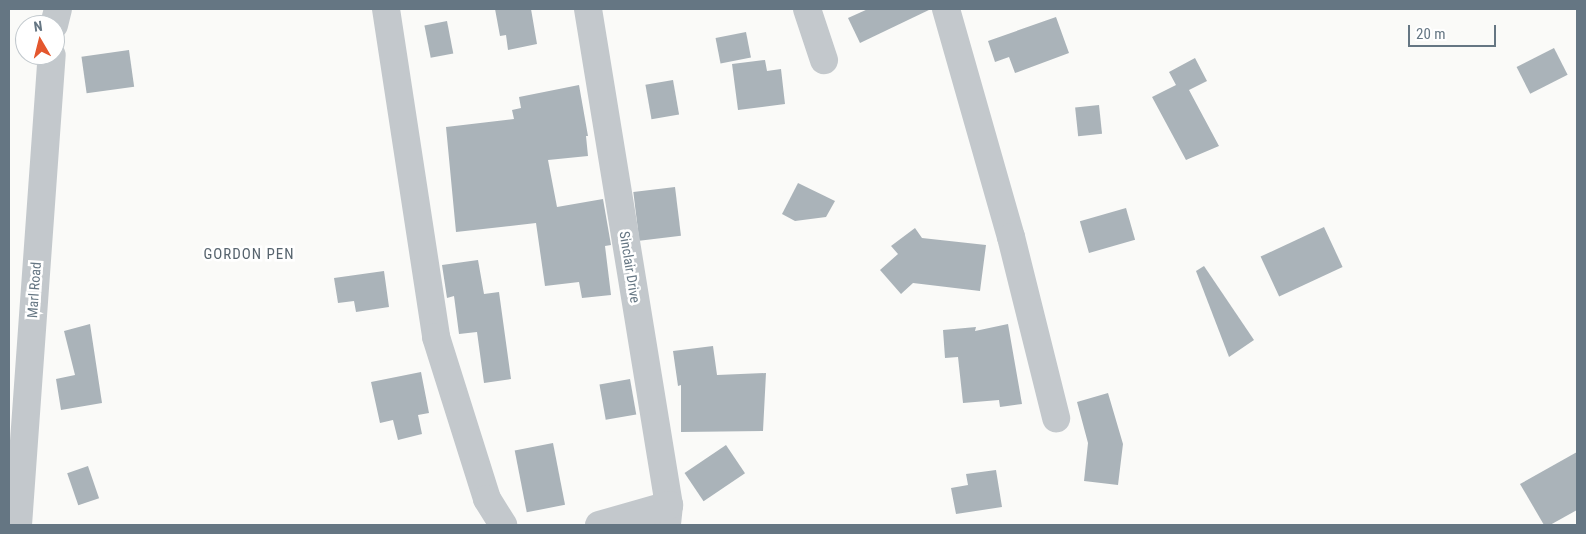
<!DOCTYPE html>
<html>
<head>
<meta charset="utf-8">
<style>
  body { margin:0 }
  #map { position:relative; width:1586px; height:534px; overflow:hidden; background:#fafaf8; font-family:"Roboto Condensed",sans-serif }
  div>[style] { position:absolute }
  .building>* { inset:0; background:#aab3b9; transform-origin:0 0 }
  .minor>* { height:28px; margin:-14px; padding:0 14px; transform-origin:14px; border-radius:14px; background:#c3c8cc }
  span { translate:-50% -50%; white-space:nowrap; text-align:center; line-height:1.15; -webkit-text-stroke:5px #fff; paint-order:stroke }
  .street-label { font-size:14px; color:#657683 }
  .neighbourhood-label { font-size:15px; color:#57646e; letter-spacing:1px }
  .frame { position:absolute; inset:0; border:10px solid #657683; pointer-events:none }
  .north { position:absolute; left:15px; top:15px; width:50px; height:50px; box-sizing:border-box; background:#fff; border:1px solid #c1c8cd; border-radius:50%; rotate:352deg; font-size:14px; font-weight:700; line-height:20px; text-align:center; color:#657683 }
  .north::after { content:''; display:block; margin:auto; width:18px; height:22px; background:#e4572e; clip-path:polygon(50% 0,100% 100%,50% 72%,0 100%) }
  .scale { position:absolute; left:1408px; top:25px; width:88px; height:22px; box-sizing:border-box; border:2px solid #657683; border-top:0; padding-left:6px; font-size:15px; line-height:18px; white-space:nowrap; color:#657683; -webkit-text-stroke:4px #fff; paint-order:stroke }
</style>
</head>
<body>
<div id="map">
  <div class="building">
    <div style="clip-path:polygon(495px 9px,531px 9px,537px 44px,508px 50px,506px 35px,500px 36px)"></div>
    <div style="clip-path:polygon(868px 9px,931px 9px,860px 43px,848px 18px)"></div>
    <div style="clip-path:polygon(1056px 17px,1069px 53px,1015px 73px,1009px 57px,995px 62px,988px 41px)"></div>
    <div style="left:447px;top:21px;width:33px;height:23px;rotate:79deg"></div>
    <div style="left:746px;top:32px;width:26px;height:31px;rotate:79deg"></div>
    <div style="left:1554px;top:48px;width:30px;height:42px;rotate:63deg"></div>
    <div style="left:129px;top:50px;width:37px;height:48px;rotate:82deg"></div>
    <div style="clip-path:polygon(1195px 58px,1207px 81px,1189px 90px,1219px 146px,1186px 160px,1152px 97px,1176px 85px,1169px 72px)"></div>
    <div style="clip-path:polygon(765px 60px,767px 71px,781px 69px,785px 104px,738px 110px,732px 64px)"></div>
    <div style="left:673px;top:80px;width:35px;height:28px;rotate:80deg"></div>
    <div style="clip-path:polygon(579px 85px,588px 136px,586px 136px,588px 156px,548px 160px,557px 207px,603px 199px,611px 245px,605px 246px,611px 295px,582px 298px,579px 282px,545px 286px,536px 223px,456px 232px,446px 127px,514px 119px,512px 110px,521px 108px,519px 97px)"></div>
    <div style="left:1099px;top:105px;width:29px;height:24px;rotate:84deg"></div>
    <div style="clip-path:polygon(798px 183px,835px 201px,826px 217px,795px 221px,782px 214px)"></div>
    <div style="left:675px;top:187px;width:49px;height:42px;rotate:83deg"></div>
    <div style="left:1126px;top:208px;width:33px;height:48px;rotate:74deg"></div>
    <div style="left:1324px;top:227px;width:44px;height:70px;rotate:65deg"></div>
    <div style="clip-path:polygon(915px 228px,922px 238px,986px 245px,980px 291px,913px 283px,901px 294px,880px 270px,898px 254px,891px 246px)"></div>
    <div style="clip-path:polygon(478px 260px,484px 294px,499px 292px,511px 379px,484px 383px,477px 332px,459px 334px,454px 296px,447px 298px,442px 265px)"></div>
    <div style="clip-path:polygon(1204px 266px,1254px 340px,1229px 357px,1196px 271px)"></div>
    <div style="clip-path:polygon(384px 271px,389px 307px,356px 312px,354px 301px,338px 303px,334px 278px)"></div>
    <div style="clip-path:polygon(90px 324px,102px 403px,61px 410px,56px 379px,75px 375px,64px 331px)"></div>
    <div style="clip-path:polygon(1008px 324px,1022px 404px,1000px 407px,999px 400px,963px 403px,958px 357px,945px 358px,943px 330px,976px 327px,975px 331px)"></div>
    <div style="clip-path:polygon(713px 346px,717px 375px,766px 373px,763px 431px,681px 432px,681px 385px,678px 386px,673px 351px)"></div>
    <div style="clip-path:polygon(421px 372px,429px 413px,418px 415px,422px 434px,398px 440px,393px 420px,380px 423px,371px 382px)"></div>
    <div style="left:630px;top:379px;width:36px;height:31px;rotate:80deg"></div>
    <div style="clip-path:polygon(1108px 393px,1123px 444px,1118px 485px,1084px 481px,1088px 443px,1077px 402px)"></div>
    <div style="left:553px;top:443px;width:63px;height:39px;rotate:79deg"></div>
    <div style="left:726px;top:445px;width:34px;height:50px;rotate:56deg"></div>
    <div style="clip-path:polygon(1577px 452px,1577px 510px,1550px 525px,1544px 525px,1520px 484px)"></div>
    <div style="left:88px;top:466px;width:34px;height:22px;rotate:71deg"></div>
    <div style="clip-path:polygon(996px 470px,1002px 507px,956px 514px,951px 488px,968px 485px,966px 474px)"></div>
  </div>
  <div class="minor">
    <div style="left:386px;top:9px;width:332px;rotate:81.3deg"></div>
    <div style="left:436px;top:337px;width:170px;rotate:72.5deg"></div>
    <div style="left:487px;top:499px;width:31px;rotate:58deg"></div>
    <div style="left:588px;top:9px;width:503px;rotate:80.73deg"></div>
    <div style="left:669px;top:505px;width:20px;rotate:96deg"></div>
    <div style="left:807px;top:9px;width:54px;rotate:71.6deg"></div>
    <div style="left:946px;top:9px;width:237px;rotate:74.1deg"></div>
    <div style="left:1011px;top:237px;width:187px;rotate:76deg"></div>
    <div style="left:54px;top:25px;width:16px;rotate:-76deg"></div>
    <div style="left:18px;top:525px;width:471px;rotate:-85.9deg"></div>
    <div style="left:599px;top:525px;width:73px;rotate:-15.9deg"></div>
  </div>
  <div class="street-label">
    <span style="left:630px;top:267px;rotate:81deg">Sinclair Drive</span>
    <span style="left:34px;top:290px;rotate:-86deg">Marl Road</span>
  </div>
  <div class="neighbourhood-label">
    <span style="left:249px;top:255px">GORDON PEN</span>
  </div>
  <div class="frame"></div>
  <div class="north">N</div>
  <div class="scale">20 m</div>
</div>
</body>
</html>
